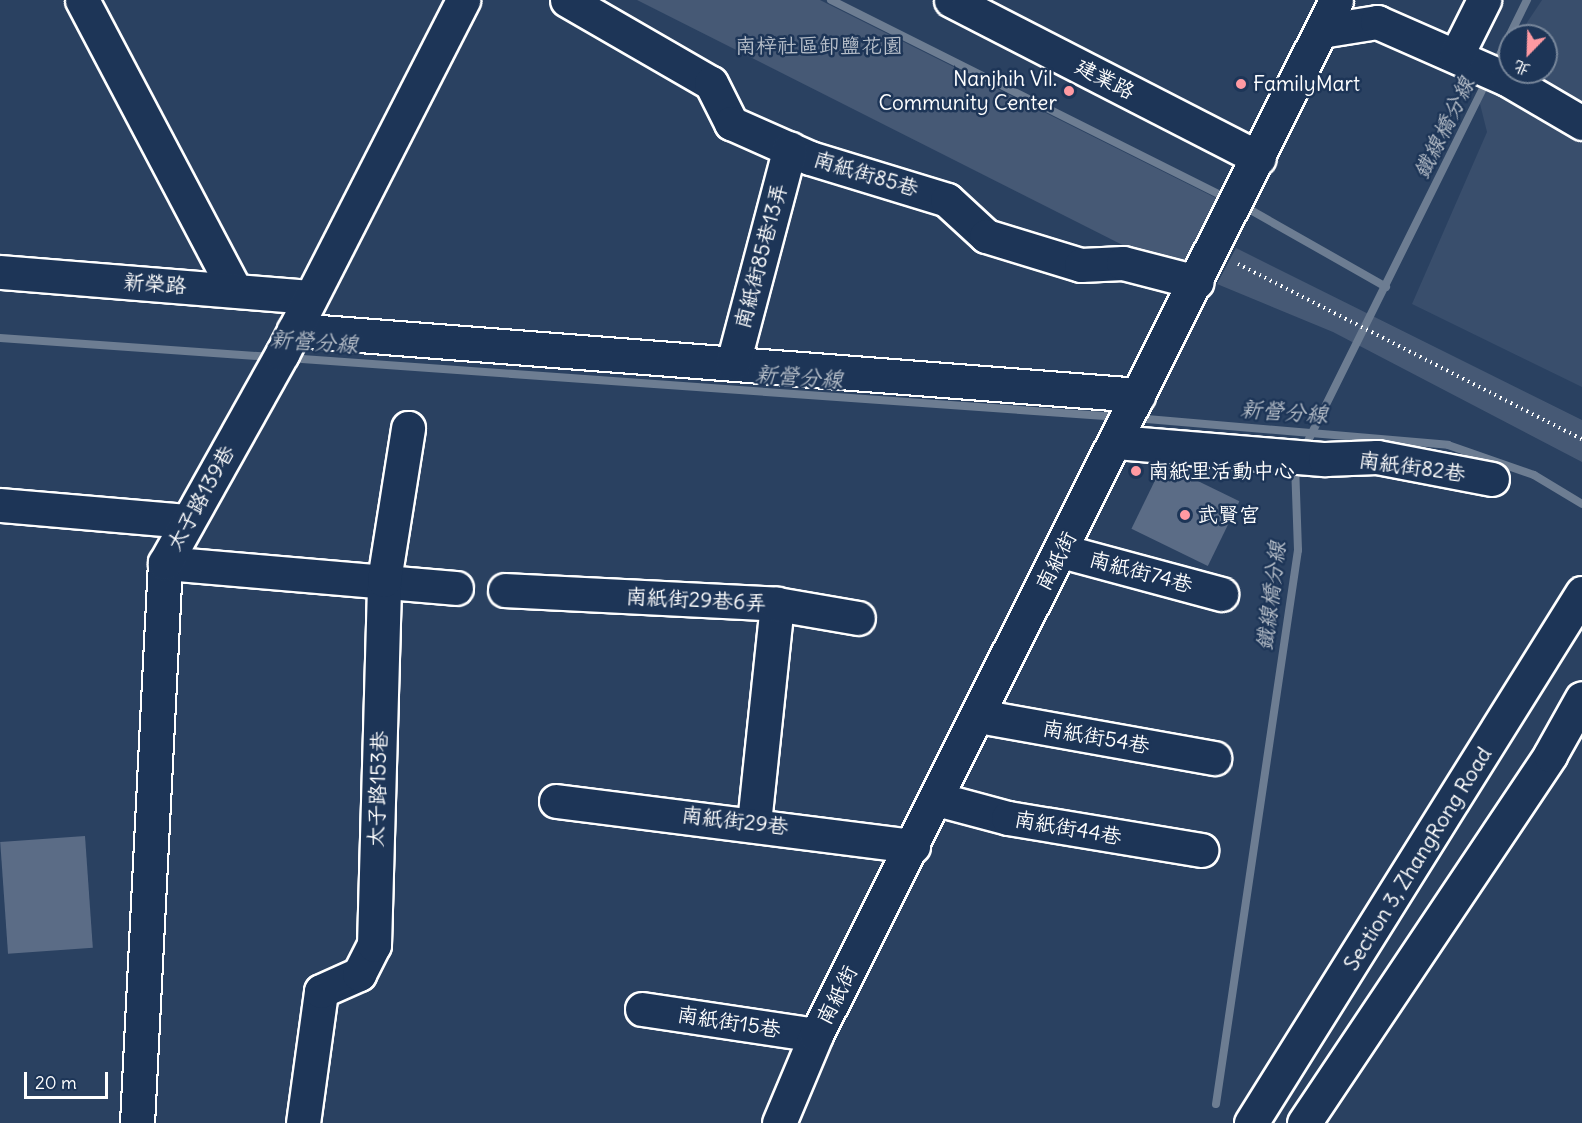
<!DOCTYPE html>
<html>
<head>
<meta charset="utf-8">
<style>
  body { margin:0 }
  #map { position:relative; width:1582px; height:1123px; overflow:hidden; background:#2a4161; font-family:Delius,"LXGW WenKai TC",sans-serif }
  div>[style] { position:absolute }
  .built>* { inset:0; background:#394e6c }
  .green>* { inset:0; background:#465975 }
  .stream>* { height:8px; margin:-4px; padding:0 4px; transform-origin:4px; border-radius:4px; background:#6d7d92 }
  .building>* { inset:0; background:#5b6c86; transform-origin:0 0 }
  .path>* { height:4px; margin-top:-2px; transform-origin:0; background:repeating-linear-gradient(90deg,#fff 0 1.5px,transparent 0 6px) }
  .roads { filter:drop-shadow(2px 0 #fff) drop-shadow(-2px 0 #fff) drop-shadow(0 2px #fff) drop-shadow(0 -2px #fff) }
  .minor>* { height:33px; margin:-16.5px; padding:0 16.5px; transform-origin:16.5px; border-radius:16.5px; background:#1d3557 }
  .dots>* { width:16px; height:16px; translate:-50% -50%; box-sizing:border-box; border:3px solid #1d3557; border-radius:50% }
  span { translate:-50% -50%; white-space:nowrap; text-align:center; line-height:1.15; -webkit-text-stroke:5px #1d3557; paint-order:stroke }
  .park-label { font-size:21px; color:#b5bdc8 }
  .poi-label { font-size:21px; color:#fff }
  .right { translate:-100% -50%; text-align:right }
  .left { translate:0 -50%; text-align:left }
  .street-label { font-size:21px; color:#fff }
  .water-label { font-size:22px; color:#b6bec8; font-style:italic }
  .north { position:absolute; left:1498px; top:24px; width:60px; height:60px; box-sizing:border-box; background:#1d3557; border:2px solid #77869a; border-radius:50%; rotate:203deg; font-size:16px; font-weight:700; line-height:24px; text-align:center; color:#fff }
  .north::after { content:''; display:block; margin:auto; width:21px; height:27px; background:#ff9aa2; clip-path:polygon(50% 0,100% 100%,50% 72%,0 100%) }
  .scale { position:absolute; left:24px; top:1072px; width:84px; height:27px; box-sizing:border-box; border:3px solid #fff; border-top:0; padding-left:8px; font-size:18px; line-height:21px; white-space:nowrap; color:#fff; -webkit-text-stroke:4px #1d3557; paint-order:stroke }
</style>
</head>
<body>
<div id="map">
  <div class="built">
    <div style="clip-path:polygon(1542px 0,1582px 0,1582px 387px,1412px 304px,1487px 132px,1478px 96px,1510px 48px,1510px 72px,1546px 72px,1546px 36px,1518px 36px)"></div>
  </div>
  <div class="green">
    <div style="clip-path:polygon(637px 0,820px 0,1226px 203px,1192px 280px)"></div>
    <div style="clip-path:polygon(1236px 248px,1582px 420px,1582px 462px,1333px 332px,1217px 284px)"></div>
  </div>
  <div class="stream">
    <div style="left:831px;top:0;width:445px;rotate:26.6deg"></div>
    <div style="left:1494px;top:67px;width:75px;rotate:-63.8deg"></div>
    <div style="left:1240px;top:204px;width:168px;rotate:29.6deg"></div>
    <div style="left:0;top:338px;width:273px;rotate:4deg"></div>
    <div style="left:288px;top:358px;width:833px;rotate:4.06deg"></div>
    <div style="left:1135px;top:418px;width:314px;rotate:4.9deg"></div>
    <div style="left:1448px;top:445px;width:91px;rotate:19.2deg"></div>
    <div style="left:1534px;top:475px;width:56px;rotate:31.1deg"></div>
    <div style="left:1303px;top:451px;width:415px;rotate:-63.6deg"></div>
    <div style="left:1216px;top:1104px;width:560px;rotate:-81.58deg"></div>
    <div style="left:1298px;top:550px;width:86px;rotate:-92deg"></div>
  </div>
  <div class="building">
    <div style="left:1163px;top:464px;width:85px;height:72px;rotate:26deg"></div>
    <div style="left:85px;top:836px;width:112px;height:85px;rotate:86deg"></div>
  </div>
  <div class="path">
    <div style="left:1238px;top:264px;width:386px;rotate:27deg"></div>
  </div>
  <div class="roads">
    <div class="minor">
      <div style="left:82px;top:0;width:328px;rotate:62.2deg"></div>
      <div style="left:567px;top:0;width:166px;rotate:30deg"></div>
      <div style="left:711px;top:83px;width:45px;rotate:63.4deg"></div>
      <div style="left:731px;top:123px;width:86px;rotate:23.9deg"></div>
      <div style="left:810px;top:158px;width:143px;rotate:17deg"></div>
      <div style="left:947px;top:200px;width:53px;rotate:42.7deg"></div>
      <div style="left:986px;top:236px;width:99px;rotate:17deg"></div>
      <div style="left:1081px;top:265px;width:42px;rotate:-2.7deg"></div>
      <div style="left:1123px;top:263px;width:76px;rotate:14.4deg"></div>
      <div style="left:951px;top:0;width:346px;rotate:27.2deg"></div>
      <div style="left:1321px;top:31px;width:57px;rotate:-9.1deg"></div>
      <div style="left:1377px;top:22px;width:142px;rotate:23.7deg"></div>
      <div style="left:1507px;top:79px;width:87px;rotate:30.4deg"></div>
      <div style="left:1456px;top:56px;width:63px;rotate:-63.4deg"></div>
      <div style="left:0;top:272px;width:310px;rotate:4.6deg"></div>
      <div style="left:294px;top:330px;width:847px;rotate:4.4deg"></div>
      <div style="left:733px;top:363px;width:222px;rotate:-75.2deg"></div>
      <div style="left:1116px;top:442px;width:210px;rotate:4.7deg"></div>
      <div style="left:1325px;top:459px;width:52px;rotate:-2.2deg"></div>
      <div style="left:1377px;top:457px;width:117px;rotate:10.8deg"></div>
      <div style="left:0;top:505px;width:188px;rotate:4.9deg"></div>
      <div style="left:1062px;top:551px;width:165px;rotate:15.1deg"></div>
      <div style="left:165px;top:563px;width:292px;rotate:4.9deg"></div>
      <div style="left:505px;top:590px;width:272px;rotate:2.9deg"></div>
      <div style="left:777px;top:604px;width:219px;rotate:96deg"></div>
      <div style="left:777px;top:604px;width:82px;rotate:9.8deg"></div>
      <div style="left:978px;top:716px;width:240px;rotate:10.1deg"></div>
      <div style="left:937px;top:799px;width:73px;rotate:15deg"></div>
      <div style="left:1008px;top:818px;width:196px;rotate:9.4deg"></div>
      <div style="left:556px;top:801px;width:360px;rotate:7.2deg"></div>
      <div style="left:642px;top:1009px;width:176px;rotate:8.5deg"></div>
      <div style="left:137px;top:1123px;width:561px;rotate:-87.14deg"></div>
      <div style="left:165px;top:563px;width:240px;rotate:-60.8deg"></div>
      <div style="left:282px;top:354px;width:398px;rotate:-62.9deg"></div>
      <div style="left:303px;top:1123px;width:133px;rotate:-82.2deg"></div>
      <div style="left:321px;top:991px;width:42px;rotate:-24.1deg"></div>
      <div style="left:359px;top:974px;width:33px;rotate:-63deg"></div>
      <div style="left:374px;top:945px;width:365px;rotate:-88.4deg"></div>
      <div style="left:384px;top:580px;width:154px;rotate:-81deg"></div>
      <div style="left:779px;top:1123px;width:95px;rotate:-67.2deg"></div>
      <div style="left:816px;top:1035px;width:1158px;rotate:-63.32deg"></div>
      <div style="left:1251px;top:1123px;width:625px;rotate:-58.01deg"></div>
      <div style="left:1304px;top:1123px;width:443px;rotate:-56.2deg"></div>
      <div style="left:1550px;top:755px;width:65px;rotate:-60.7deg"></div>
    </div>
  </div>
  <div class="dots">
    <div style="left:1241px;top:84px;background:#ff9aa2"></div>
    <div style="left:1069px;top:91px;background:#ff9aa2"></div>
    <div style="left:1136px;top:471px;background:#ff9aa2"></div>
    <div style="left:1185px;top:515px;background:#ff9aa2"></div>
  </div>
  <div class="park-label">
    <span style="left:819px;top:46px">南梓社區卸鹽花園</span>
  </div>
  <div class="poi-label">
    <span class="right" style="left:1057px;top:91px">Nanjhih Vil.<br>Community Center</span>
    <span class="left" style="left:1253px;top:84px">FamilyMart</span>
    <span class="left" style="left:1148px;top:471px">南紙里活動中心</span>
    <span class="left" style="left:1197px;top:515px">武賢宮</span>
  </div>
  <div class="street-label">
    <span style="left:1105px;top:79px;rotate:27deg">建業路</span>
    <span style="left:866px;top:174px;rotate:17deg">南紙街85巷</span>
    <span style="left:761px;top:256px;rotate:-75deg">南紙街85巷13弄</span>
    <span style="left:155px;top:284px;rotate:4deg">新榮路</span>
    <span style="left:1412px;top:467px;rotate:8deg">南紙街82巷</span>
    <span style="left:201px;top:498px;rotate:-61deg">太子路139巷</span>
    <span style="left:1056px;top:561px;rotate:-63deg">南紙街</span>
    <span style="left:1141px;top:572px;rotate:15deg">南紙街74巷</span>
    <span style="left:696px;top:600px;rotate:3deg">南紙街29巷6弄</span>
    <span style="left:1096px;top:737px;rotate:10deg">南紙街54巷</span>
    <span style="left:378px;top:789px;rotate:-88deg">太子路153巷</span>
    <span style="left:735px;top:821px;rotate:7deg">南紙街29巷</span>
    <span style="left:1068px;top:828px;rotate:10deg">南紙街44巷</span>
    <span style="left:1418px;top:859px;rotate:-58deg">Section 3, ZhangRong Road</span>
    <span style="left:837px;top:995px;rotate:-63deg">南紙街</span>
    <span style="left:729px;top:1022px;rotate:9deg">南紙街15巷</span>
  </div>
  <div class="water-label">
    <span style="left:1444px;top:128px;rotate:-64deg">鐵線橋分線</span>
    <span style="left:314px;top:342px;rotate:4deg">新營分線</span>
    <span style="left:799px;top:377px;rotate:4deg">新營分線</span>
    <span style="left:1284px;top:412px;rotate:4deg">新營分線</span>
    <span style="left:1271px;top:596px;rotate:-83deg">鐵線橋分線</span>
  </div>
  <div class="north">北</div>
  <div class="scale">20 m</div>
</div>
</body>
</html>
